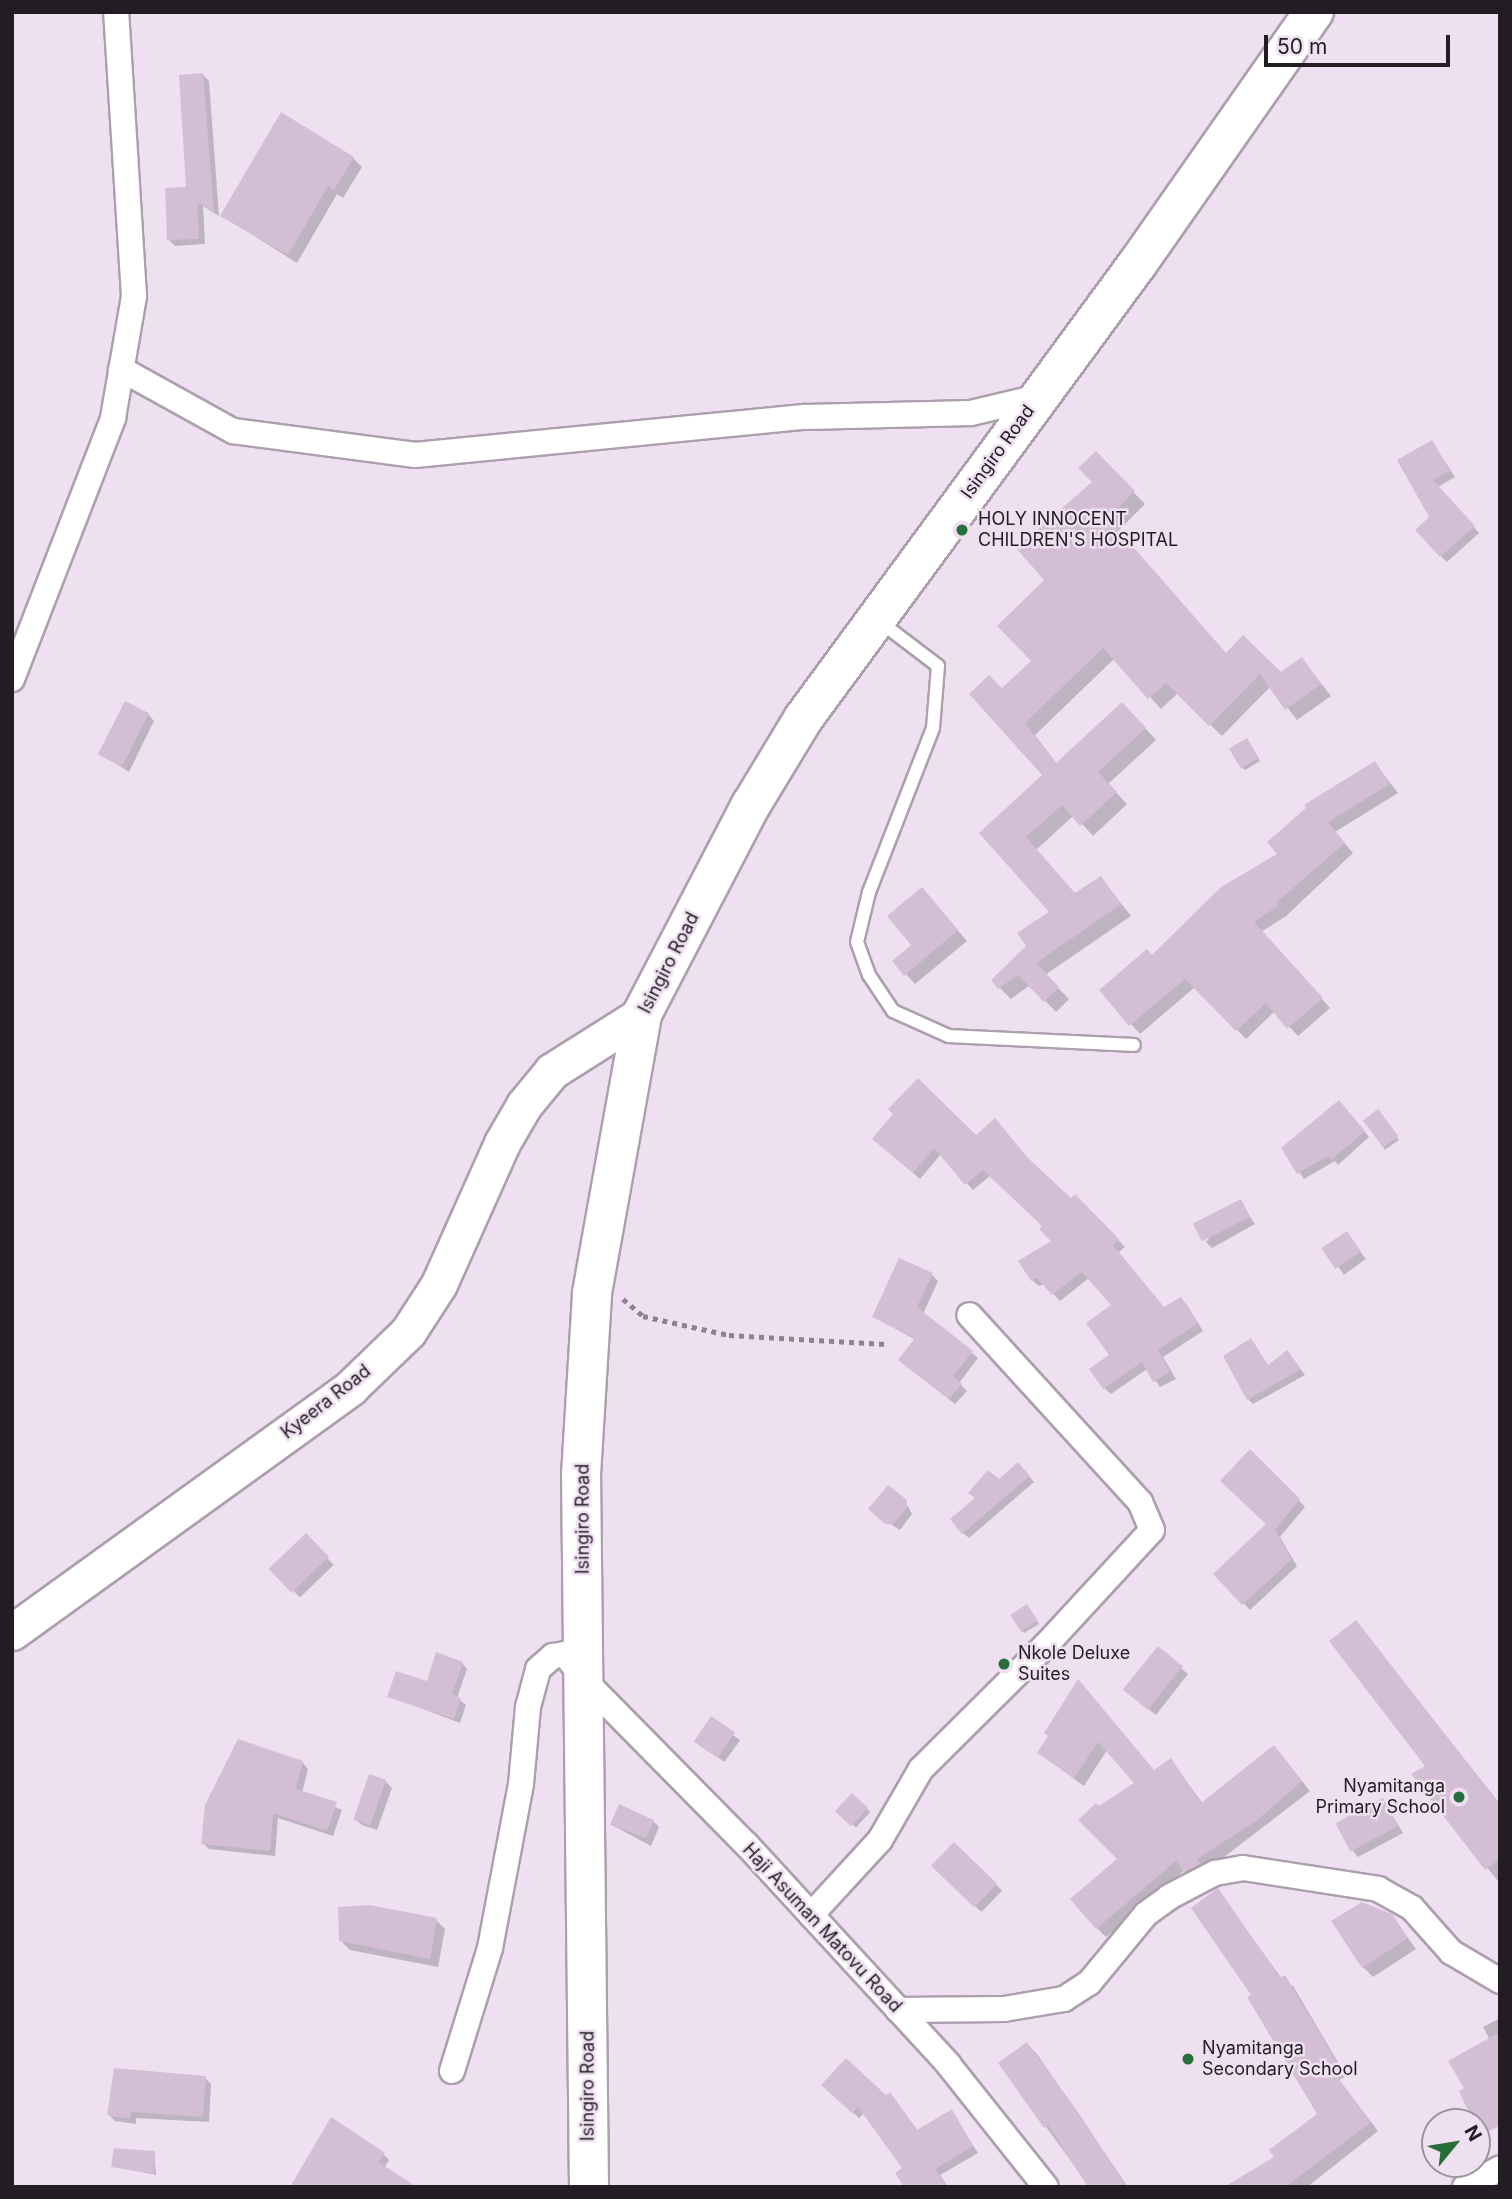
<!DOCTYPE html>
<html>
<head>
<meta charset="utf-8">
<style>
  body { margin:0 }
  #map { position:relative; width:1512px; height:2199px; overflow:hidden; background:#eee0f0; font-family:Inter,sans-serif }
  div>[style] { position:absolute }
  .shadow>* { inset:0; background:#0003; transform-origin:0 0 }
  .building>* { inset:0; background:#d4bed6; transform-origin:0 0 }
  .path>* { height:4.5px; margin-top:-2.25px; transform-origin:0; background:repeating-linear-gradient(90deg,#8d838e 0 5px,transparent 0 10px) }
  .roads { filter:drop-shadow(2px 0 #ad9fae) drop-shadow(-2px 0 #ad9fae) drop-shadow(0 2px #ad9fae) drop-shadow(0 -2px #ad9fae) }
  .lane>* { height:12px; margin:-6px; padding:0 6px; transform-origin:6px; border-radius:6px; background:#fff }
  .street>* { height:24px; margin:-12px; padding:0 12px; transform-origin:12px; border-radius:12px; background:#fff }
  .secondary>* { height:35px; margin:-17.5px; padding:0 17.5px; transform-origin:17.5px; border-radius:17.5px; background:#fff }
  .primary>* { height:38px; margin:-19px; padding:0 19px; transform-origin:19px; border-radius:19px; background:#fff }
  .dots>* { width:19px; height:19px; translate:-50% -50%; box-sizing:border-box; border:4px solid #eee0f0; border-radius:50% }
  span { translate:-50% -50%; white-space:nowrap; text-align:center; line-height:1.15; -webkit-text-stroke:5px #eee0f0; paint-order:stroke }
  .street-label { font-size:18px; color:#231d23 }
  .poi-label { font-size:18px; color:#231d23 }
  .left { translate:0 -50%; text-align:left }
  .right { translate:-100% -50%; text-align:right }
  .frame { position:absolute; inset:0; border:14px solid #231d23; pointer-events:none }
  .north { position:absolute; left:1421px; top:2108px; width:70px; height:70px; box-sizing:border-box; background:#eee0f0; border:2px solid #9d929e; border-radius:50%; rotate:60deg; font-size:19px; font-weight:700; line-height:28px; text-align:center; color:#231d23 }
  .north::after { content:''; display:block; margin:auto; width:24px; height:32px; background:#266e3a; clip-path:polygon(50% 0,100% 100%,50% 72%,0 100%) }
  .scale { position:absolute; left:1264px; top:35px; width:186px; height:32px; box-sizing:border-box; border:4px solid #231d23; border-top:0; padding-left:9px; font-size:21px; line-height:24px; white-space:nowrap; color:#231d23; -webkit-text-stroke:5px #eee0f0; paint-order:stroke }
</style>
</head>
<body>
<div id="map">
  <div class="shadow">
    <div style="clip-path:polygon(203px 75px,209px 81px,219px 216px,203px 206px,205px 244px,175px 246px,169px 240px,188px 189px)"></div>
    <div style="clip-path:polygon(353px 158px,362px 167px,343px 198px,337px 194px,297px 263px,223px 216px)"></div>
    <div style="clip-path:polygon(1432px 442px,1455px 477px,1438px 487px,1479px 533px,1447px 562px,1441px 556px,1432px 517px)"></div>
    <div style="clip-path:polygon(1096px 454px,1145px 504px,1118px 531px,1226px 655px,1280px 674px,1302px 659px,1331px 696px,1297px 720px,1271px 686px,1222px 736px,1178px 693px,1161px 709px,1115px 658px,1035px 735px,1057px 764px,1133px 715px,1156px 740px,1108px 784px,1127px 804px,1093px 836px,1074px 815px,1036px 850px,1076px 895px,1101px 878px,1131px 916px,1045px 975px,1069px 999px,1056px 1012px,1030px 985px,1011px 999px,999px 987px,1051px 912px,982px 833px,1044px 775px,1002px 690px,1033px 661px,1046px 580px,1094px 482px)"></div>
    <div style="clip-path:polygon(148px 714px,154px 721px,129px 772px,101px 754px)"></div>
    <div style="clip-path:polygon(1249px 743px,1260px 761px,1245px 770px,1242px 768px)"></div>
    <div style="clip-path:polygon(1375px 763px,1398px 793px,1335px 832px,1353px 853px,1286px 916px,1261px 932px,1330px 1008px,1298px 1036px,1275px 1011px,1246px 1039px,1195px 987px,1140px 1034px,1101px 990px,1153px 957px,1280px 854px)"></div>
    <div style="clip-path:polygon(931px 899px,967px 941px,915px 984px,906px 974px)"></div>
    <div style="clip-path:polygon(1344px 1107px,1369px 1137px,1338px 1165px,1335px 1161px,1304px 1179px,1284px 1149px)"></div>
    <div style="left:1380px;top:1113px;width:33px;height:17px;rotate:55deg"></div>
    <div style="clip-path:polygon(975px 1137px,1031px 1163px,1071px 1200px,1075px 1196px,1125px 1247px,1118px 1253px,1165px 1309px,1181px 1299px,1187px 1305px,1203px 1331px,1163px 1357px,1176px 1379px,1160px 1387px,1147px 1369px,1111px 1394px,1104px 1388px,1112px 1355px,1113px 1305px,1089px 1278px,1060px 1301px,1044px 1284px,1039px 1286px,1032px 1280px,1054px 1241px,1044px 1226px,991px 1175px,973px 1190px,941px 1154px,920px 1179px,881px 1145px)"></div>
    <div style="clip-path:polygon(1240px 1201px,1255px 1224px,1212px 1248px,1206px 1242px)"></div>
    <div style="left:1347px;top:1233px;width:32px;height:27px;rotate:54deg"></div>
    <div style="clip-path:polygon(932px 1275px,938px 1281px,923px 1314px,978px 1358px,959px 1383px,967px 1391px,955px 1404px,906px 1366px,916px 1340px,874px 1317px)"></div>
    <div style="clip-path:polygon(1251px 1341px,1269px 1367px,1292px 1358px,1305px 1375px,1253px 1404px,1248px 1399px)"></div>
    <div style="clip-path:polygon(1250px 1451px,1305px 1507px,1280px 1537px,1297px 1566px,1250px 1610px,1216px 1574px,1268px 1524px)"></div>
    <div style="clip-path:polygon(1024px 1470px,1034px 1482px,969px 1538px,963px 1533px,999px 1481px)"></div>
    <div style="clip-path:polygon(905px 1501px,912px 1514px,900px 1530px,876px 1515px)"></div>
    <div style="left:306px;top:1536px;width:40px;height:47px;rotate:46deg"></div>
    <div style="clip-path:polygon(1029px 1608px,1039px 1624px,1024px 1633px,1021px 1630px)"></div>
    <div style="clip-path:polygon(1356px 1622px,1500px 1804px,1498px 1881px,1413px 1775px,1428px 1766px)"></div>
    <div style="clip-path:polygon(1158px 1649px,1188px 1674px,1156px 1715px,1132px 1696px)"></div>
    <div style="clip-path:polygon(462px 1663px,467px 1669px,457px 1698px,466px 1705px,460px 1723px,389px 1696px,428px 1684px)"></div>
    <div style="clip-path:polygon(1078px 1682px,1154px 1771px,1171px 1760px,1203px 1804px,1282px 1756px,1310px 1791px,1194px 1880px,1185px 1870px,1106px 1937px,1097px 1928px,1119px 1860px,1099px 1809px,1137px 1783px,1107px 1750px,1084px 1786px,1039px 1753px)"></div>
    <div style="left:711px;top:1719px;width:36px;height:27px;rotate:36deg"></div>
    <div style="clip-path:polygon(303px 1763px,308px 1769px,302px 1793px,342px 1810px,333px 1836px,278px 1818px,275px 1856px,209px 1849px,203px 1843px)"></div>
    <div style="clip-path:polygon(385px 1781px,392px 1788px,377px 1830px,362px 1825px,355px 1819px)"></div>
    <div style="left:852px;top:1795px;width:25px;height:21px;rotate:43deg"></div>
    <div style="clip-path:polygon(1383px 1800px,1403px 1833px,1358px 1857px,1352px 1850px)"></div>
    <div style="clip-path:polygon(653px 1821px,659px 1827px,651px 1846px,612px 1825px)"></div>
    <div style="left:954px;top:1844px;width:67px;height:30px;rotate:44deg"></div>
    <div style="clip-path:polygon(1218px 1891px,1282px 1979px,1293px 1986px,1346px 2076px,1339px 2080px,1378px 2131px,1307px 2187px,1227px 2187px,1277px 2157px,1319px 2114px,1254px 1995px)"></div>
    <div style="clip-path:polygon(1362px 1903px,1391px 1915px,1416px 1949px,1373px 1977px,1363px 1967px)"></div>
    <div style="clip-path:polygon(436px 1920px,445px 1929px,438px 1967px,350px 1950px,340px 1940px)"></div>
    <div style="clip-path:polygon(1500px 2018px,1500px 2071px,1491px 2109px,1474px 2117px,1468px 2088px,1490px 2040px,1483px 2027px)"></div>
    <div style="clip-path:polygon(1027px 2044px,1037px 2054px,1128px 2187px,1090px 2187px,1000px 2064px)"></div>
    <div style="clip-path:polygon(205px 2078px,211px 2084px,209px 2122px,136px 2118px,136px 2124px,115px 2121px,109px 2115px)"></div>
    <div style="clip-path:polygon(824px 2085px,896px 2101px,918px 2131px,952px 2112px,978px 2153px,940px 2175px,948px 2187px,906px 2187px,905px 2169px,864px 2113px,859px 2118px)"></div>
    <div style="clip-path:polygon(154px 2152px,156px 2175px,113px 2166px)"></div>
    <div style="clip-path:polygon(383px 2154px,389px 2160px,384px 2168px,292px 2187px)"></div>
  </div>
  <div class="building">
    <div style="clip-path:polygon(203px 73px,214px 212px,197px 202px,199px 239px,167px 240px,165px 188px,186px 187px,179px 75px)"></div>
    <div style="clip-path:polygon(281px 112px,354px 157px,334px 190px,328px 186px,288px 255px,220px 216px)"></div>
    <div style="clip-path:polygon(1432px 440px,1450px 471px,1433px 480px,1475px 526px,1440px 557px,1415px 530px,1429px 517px,1397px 460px)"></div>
    <div style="clip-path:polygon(1096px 451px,1135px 491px,1108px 518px,1226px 653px,1243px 635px,1281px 672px,1302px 657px,1321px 684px,1285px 710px,1260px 674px,1209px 726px,1166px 683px,1148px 699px,1103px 648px,1025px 723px,1056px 763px,1122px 702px,1146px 728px,1098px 772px,1117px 792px,1080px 826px,1062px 805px,1026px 837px,1075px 893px,1101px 876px,1121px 904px,1036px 963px,1059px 987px,1044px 1002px,1018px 975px,998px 989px,991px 980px,1026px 946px,1017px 933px,1049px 912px,979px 833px,1042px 775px,969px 694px,989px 675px,1002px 688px,1031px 661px,997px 626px,1044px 580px,1016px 548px,1092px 482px,1078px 468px)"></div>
    <div style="left:125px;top:701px;width:27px;height:60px;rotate:27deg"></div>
    <div style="left:1247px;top:738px;width:23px;height:21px;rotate:59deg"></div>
    <div style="clip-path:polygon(1375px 761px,1390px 784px,1328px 822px,1345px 843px,1276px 903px,1278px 906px,1254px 922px,1323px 998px,1287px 1029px,1266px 1003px,1236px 1031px,1185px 979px,1129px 1026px,1099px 990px,1147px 949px,1152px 955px,1221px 887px,1277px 854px,1267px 842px,1306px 808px,1304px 805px)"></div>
    <div style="clip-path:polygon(922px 887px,958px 930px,904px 976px,892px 961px,911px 945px,887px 916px)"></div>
    <div style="clip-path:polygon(918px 1078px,976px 1135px,995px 1118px,1027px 1157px,1071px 1198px,1075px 1194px,1119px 1239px,1113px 1245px,1164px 1307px,1181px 1297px,1198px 1323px,1158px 1350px,1170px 1372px,1153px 1382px,1142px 1362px,1103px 1389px,1089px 1369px,1109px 1355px,1086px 1323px,1111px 1305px,1082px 1272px,1052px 1295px,1037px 1278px,1031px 1281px,1018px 1261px,1051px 1241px,1039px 1229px,1042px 1226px,983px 1170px,965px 1185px,934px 1148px,913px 1173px,872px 1139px,893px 1114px,888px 1109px)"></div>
    <div style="clip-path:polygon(1339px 1100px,1365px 1131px,1331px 1160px,1328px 1156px,1297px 1174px,1281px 1148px)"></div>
    <div style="left:1378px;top:1109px;width:34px;height:19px;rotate:53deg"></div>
    <div style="left:1241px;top:1199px;width:20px;height:54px;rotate:63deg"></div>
    <div style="left:1347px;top:1231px;width:25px;height:31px;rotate:56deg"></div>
    <div style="clip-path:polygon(899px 1258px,933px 1273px,917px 1307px,973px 1351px,953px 1376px,962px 1384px,949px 1399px,898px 1360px,915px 1338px,872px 1317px)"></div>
    <div style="clip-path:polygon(1251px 1338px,1268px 1365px,1287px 1350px,1301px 1369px,1247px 1400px,1223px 1356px)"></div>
    <div style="clip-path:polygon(1250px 1449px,1300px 1499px,1275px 1530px,1292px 1559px,1242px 1605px,1213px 1574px,1266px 1524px,1220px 1481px)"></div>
    <div style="clip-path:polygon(1018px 1462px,1030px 1476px,962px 1534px,950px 1519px,975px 1498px,968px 1493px,988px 1470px,999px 1479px)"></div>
    <div style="clip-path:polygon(888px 1485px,907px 1500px,907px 1508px,893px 1524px,885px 1524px,868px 1509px)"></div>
    <div style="left:306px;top:1533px;width:33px;height:52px;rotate:46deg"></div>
    <div style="left:1027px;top:1604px;width:20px;height:20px;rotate:57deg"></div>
    <div style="clip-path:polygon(1356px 1620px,1500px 1805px,1500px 1859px,1485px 1870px,1411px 1774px,1425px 1766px,1329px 1641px)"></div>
    <div style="left:1158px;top:1646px;width:32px;height:56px;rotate:39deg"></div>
    <div style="clip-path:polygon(436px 1652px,463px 1662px,452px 1694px,461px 1698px,454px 1719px,387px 1697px,396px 1671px,427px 1681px)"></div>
    <div style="clip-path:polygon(1078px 1679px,1154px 1770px,1171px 1758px,1201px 1803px,1274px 1745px,1302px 1781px,1256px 1821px,1197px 1859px,1201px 1864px,1184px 1872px,1176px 1861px,1096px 1929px,1070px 1899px,1117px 1859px,1078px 1820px,1096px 1803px,1099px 1806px,1134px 1783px,1098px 1742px,1074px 1778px,1037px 1753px,1048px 1736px,1044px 1733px)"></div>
    <div style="left:711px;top:1716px;width:29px;height:31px;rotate:34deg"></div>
    <div style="clip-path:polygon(238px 1739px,303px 1761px,296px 1789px,337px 1802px,327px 1831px,273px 1813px,270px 1851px,201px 1844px,205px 1805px)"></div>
    <div style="left:369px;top:1774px;width:18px;height:48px;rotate:19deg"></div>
    <div style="left:852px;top:1793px;width:22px;height:25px;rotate:43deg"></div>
    <div style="left:1383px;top:1798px;width:32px;height:54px;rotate:62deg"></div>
    <div style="clip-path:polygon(619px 1804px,654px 1820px,646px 1838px,610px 1825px)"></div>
    <div style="left:954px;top:1842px;width:60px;height:33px;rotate:44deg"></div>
    <div style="clip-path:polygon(1218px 1888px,1280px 1978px,1285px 1975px,1339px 2066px,1332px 2070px,1371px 2122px,1285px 2187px,1224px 2187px,1274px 2157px,1269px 2150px,1317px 2114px,1247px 1997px,1251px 1995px,1191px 1908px)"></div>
    <div style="clip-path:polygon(1362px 1902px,1392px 1914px,1408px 1938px,1362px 1968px,1331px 1921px)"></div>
    <div style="clip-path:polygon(369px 1905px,437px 1918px,430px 1959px,339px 1941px,338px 1907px)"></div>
    <div style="clip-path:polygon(1500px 2032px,1500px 2126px,1484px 2133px,1475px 2113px,1470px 2115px,1459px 2091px,1464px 2088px,1448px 2061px)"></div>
    <div style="clip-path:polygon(1027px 2042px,1078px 2112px,1127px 2187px,1088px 2187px,1048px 2125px,1044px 2128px,998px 2063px)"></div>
    <div style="clip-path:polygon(846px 2058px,886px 2095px,890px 2092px,917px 2130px,952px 2109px,973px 2146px,935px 2169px,947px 2187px,904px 2187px,895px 2173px,902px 2168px,858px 2107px,852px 2113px,821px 2085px)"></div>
    <div style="clip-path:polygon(114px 2068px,206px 2076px,203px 2117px,131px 2112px,130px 2119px,107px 2115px)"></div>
    <div style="clip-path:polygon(331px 2117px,385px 2153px,378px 2162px,417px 2187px,290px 2187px)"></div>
    <div style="clip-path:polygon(114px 2148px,155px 2151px,154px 2174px,111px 2167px)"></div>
  </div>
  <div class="path">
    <div style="left:623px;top:1299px;width:26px;rotate:40deg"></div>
    <div style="left:643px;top:1316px;width:88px;rotate:12.5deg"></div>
    <div style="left:729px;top:1335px;width:157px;rotate:3.3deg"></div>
  </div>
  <div class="roads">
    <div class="lane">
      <div style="left:879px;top:621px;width:74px;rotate:37.3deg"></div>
      <div style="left:938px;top:666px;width:62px;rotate:94.6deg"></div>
      <div style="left:933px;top:728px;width:176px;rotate:111.3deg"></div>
      <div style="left:869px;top:892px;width:51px;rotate:103.5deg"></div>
      <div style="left:857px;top:942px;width:35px;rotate:70deg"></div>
      <div style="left:869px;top:975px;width:43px;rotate:56.3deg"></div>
      <div style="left:893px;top:1011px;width:61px;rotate:24.1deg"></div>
      <div style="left:949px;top:1036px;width:185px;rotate:2.8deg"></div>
    </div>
    <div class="street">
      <div style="left:121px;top:369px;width:128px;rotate:29deg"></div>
      <div style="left:233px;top:431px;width:184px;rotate:7.5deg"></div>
      <div style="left:415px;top:455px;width:393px;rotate:-5.6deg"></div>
      <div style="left:806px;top:417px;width:165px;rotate:-1.4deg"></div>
      <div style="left:971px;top:413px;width:69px;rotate:-13.4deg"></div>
      <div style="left:12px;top:679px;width:280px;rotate:-68.8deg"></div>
      <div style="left:113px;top:418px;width:124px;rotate:-80.2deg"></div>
      <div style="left:134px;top:296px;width:285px;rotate:-93.6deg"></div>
      <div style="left:811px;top:1915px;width:102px;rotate:-47.4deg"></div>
      <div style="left:880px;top:1840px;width:82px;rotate:-60deg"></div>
      <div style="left:921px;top:1769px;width:176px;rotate:-44.8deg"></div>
      <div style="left:1046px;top:1645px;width:156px;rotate:-47.3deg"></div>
      <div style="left:1152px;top:1530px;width:30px;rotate:-113deg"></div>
      <div style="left:1140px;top:1502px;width:253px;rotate:-132.4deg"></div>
      <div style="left:898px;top:2010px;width:106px;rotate:-0.5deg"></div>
      <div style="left:1004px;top:2009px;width:61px;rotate:-9.5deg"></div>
      <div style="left:1064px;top:1999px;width:30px;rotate:-33deg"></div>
      <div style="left:1089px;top:1983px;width:89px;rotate:-50.4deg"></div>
      <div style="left:1146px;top:1914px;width:29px;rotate:-36deg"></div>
      <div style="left:1169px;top:1897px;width:52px;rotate:-27.6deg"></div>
      <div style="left:1215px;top:1873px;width:28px;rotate:-10deg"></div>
      <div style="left:1243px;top:1868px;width:137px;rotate:8.8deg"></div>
      <div style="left:1378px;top:1889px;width:39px;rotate:29deg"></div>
      <div style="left:1412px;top:1908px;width:59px;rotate:48.4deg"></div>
      <div style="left:1451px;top:1952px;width:57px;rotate:30.6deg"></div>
      <div style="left:452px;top:2071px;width:129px;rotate:-72.8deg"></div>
      <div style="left:490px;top:1948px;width:167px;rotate:-79.3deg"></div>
      <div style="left:521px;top:1784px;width:77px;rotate:-84.8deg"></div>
      <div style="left:528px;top:1707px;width:39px;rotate:-75deg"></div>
      <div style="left:538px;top:1669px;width:20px;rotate:-41deg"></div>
      <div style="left:553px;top:1656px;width:12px;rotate:-9deg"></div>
      <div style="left:565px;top:1654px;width:34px;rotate:53deg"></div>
      <div style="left:585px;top:1681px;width:229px;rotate:45.4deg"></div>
      <div style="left:746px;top:1844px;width:299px;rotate:47.4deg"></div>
      <div style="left:948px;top:2064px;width:157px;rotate:51.5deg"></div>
      <div style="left:1465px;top:2187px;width:40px;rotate:-28deg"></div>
    </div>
    <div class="secondary">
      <div style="left:12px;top:1632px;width:417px;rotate:-35.8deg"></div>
      <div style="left:350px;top:1388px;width:81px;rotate:-44deg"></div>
      <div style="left:408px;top:1332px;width:57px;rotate:-57.1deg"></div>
      <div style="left:439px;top:1284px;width:154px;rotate:-65.9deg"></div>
      <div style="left:502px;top:1143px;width:44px;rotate:-59.9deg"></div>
      <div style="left:524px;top:1105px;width:44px;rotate:-50.5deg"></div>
      <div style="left:552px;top:1071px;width:107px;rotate:-32.3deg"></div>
    </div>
    <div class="primary">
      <div style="left:589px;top:2187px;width:712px;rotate:-90.64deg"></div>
      <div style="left:581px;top:1475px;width:182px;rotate:-86.5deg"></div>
      <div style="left:592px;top:1293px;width:283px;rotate:-79.8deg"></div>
      <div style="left:642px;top:1014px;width:236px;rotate:-62.5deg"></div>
      <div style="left:751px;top:805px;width:100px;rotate:-58.8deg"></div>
      <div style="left:803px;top:719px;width:566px;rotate:-53.7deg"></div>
      <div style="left:1138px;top:263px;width:307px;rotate:-55deg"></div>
    </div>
  </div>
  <div class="dots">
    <div style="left:962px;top:530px;background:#266e3a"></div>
    <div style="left:1004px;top:1664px;background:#266e3a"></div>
    <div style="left:1459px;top:1797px;background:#266e3a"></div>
    <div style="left:1188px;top:2059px;background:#266e3a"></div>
  </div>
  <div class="street-label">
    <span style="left:998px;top:452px;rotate:-54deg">Isingiro Road</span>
    <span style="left:669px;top:963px;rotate:-63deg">Isingiro Road</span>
    <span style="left:326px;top:1402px;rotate:-38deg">Kyeera Road</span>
    <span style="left:583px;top:1519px;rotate:-90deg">Isingiro Road</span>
    <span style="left:822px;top:1928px;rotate:47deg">Haji Asuman Matovu Road</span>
    <span style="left:588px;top:2086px;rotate:-90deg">Isingiro Road</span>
  </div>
  <div class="poi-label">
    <span class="left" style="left:978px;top:530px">HOLY INNOCENT<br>CHILDREN'S HOSPITAL</span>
    <span class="left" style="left:1018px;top:1664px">Nkole Deluxe<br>Suites</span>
    <span class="right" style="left:1445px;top:1797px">Nyamitanga<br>Primary School</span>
    <span class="left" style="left:1202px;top:2059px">Nyamitanga<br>Secondary School</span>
  </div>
  <div class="frame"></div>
  <div class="north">N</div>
  <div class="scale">50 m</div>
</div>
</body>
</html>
